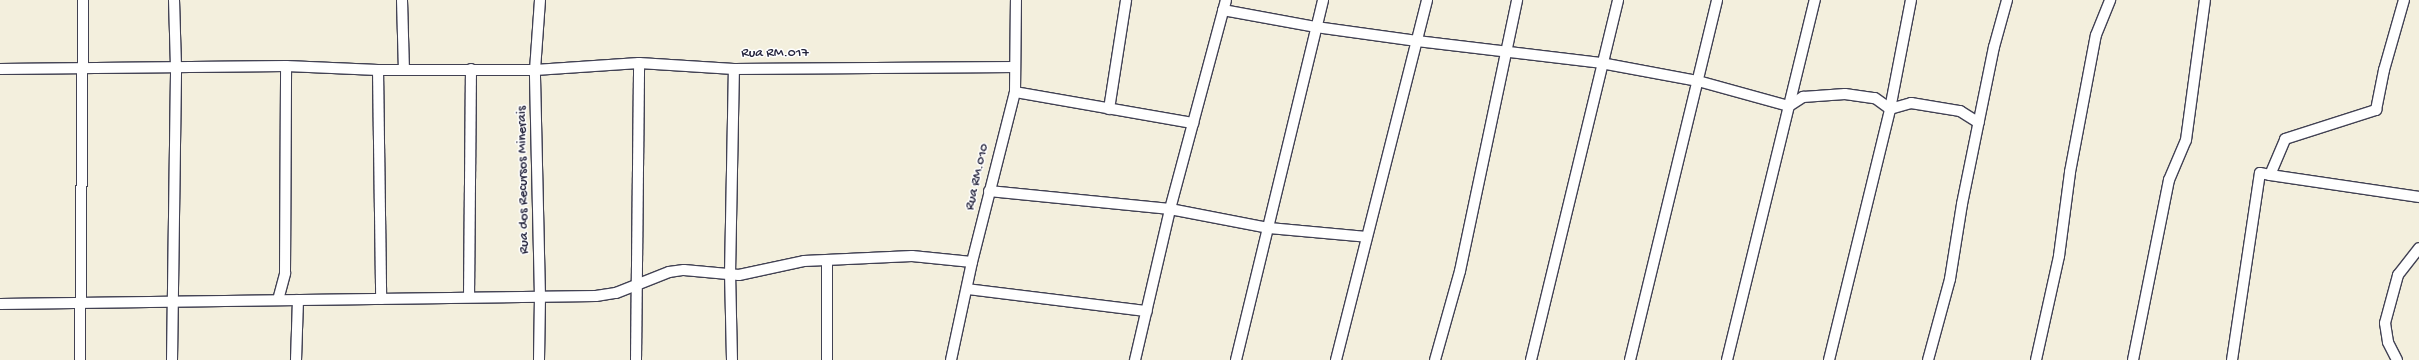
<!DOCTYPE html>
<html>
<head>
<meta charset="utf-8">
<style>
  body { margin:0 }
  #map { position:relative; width:2419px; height:360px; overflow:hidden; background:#f3efdd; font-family:"Gochi Hand",sans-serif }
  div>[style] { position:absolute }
  .roads { filter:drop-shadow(1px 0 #414153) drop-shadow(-1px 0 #414153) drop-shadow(0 1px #414153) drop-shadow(0 -1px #414153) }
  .street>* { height:10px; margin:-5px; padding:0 5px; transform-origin:5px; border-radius:5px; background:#fff }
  span { translate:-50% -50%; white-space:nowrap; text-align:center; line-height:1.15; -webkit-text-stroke:3px #fff; paint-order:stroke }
  .street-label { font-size:14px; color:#22223b }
</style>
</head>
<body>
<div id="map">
  <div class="roads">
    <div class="street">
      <div style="left:402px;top:0;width:70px;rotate:88.4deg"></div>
      <div style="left:1223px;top:10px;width:95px;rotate:10.4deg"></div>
      <div style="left:1316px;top:27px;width:102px;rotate:7.9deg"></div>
      <div style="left:1417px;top:41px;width:185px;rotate:6.8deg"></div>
      <div style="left:1601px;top:63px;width:99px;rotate:10.5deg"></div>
      <div style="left:1698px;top:81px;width:94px;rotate:15.4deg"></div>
      <div style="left:1789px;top:106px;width:17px;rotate:-33deg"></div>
      <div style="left:1803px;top:97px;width:42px;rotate:-4.1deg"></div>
      <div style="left:1845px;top:94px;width:30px;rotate:8deg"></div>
      <div style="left:1875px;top:98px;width:19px;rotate:36deg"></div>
      <div style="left:1890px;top:109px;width:22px;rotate:-16deg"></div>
      <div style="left:1911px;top:103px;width:50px;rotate:9.3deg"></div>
      <div style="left:1960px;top:111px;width:22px;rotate:32deg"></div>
      <div style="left:0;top:69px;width:286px;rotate:-0.6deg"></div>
      <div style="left:286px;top:66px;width:92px;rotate:2.5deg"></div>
      <div style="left:378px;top:70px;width:157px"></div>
      <div style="left:535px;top:70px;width:104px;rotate:-3.9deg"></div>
      <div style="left:639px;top:63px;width:95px;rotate:3.6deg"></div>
      <div style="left:734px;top:69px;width:281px;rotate:-0.4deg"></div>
      <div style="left:378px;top:70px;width:229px;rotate:89.2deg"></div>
      <div style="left:1015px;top:92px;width:181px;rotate:9.9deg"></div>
      <div style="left:1109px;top:109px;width:110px;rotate:-81.1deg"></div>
      <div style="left:2270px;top:175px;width:151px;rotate:8.4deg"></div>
      <div style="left:989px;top:191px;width:182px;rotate:5.7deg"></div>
      <div style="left:1170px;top:209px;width:101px;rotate:10.9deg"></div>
      <div style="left:1269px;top:228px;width:98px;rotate:5.2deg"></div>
      <div style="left:827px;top:261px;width:99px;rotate:90deg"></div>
      <div style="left:967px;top:289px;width:181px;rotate:7deg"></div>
      <div style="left:469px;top:297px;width:228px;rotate:-89.5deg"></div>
      <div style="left:278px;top:300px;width:28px;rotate:-75deg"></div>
      <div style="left:285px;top:273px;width:207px;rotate:-89.7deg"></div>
      <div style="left:0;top:304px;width:596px;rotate:-0.77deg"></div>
      <div style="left:596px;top:296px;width:20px;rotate:-9deg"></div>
      <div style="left:616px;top:293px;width:57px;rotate:-21.6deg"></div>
      <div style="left:669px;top:272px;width:15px;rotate:-8deg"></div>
      <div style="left:684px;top:270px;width:55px;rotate:5.2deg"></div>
      <div style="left:739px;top:275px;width:66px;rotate:-12.2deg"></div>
      <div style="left:804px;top:261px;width:108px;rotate:-2.7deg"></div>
      <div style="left:912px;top:256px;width:60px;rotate:5.7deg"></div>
      <div style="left:80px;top:360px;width:360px;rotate:-89.5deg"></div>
      <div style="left:172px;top:360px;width:293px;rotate:-89.2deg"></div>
      <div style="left:176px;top:67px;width:67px;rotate:-91.7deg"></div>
      <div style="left:296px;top:360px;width:60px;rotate:-88.1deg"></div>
      <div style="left:539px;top:360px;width:63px;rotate:-89.1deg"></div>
      <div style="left:540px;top:297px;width:227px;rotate:-91.3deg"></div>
      <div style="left:535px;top:70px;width:70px;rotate:-85.9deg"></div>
      <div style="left:636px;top:360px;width:297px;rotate:-89.4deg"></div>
      <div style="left:732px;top:360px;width:86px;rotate:-91.3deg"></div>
      <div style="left:730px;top:274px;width:205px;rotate:-88.9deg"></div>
      <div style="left:951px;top:360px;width:100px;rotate:-77.9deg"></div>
      <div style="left:972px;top:262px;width:175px;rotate:-75.8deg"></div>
      <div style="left:1015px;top:92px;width:92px;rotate:-89.4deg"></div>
      <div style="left:1135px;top:360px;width:155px;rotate:-76.9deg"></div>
      <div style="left:1170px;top:209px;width:216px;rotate:-75deg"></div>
      <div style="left:1236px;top:360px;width:370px;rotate:-76.4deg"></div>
      <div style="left:1336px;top:360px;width:371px;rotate:-75.8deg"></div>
      <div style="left:1435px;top:360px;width:92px;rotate:-74.3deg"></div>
      <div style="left:1460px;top:271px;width:277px;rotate:-78.1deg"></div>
      <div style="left:1531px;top:360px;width:370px;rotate:-76.4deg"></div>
      <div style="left:1630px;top:360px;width:370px;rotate:-76.4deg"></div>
      <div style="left:1727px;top:360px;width:371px;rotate:-76.3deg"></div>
      <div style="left:1829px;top:360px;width:258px;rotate:-76.3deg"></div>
      <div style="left:1890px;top:109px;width:111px;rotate:-79.1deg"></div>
      <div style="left:1928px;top:360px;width:84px;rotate:-74.8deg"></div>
      <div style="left:1950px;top:279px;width:76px;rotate:-80.9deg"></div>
      <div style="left:1962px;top:204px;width:160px;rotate:-78.5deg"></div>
      <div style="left:1994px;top:47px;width:49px;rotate:-74.5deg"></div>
      <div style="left:2036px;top:360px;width:107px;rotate:-77.5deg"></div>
      <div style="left:2059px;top:256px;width:85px;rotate:-82.5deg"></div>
      <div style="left:2070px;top:172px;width:139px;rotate:-79.3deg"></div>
      <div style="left:2096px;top:35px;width:38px;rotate:-68deg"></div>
      <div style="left:2133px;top:360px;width:184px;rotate:-78.7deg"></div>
      <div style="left:2169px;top:180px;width:43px;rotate:-67deg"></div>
      <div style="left:2186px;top:140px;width:141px;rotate:-82.3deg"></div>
      <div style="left:2232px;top:360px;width:189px;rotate:-81.5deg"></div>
      <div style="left:2260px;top:173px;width:10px;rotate:11deg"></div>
      <div style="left:2270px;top:175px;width:39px;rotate:-67deg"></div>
      <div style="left:2285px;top:139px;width:96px;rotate:-17.7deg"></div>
      <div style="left:2376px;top:110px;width:41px;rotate:-78.7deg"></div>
      <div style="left:2384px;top:70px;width:73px;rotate:-74.1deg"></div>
      <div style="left:2397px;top:360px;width:20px;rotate:-117deg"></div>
      <div style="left:2388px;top:342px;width:19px;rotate:-99deg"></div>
      <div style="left:2385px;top:323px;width:50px;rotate:-74.8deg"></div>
      <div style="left:2398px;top:275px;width:34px;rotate:-52deg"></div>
    </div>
  </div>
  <div class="street-label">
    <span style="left:775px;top:54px">Rua RM.017</span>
    <span style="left:978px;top:177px;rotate:-77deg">Rua RM.010</span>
    <span style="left:524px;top:180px;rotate:-91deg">Rua dos Recursos Minerais</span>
  </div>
</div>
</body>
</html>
